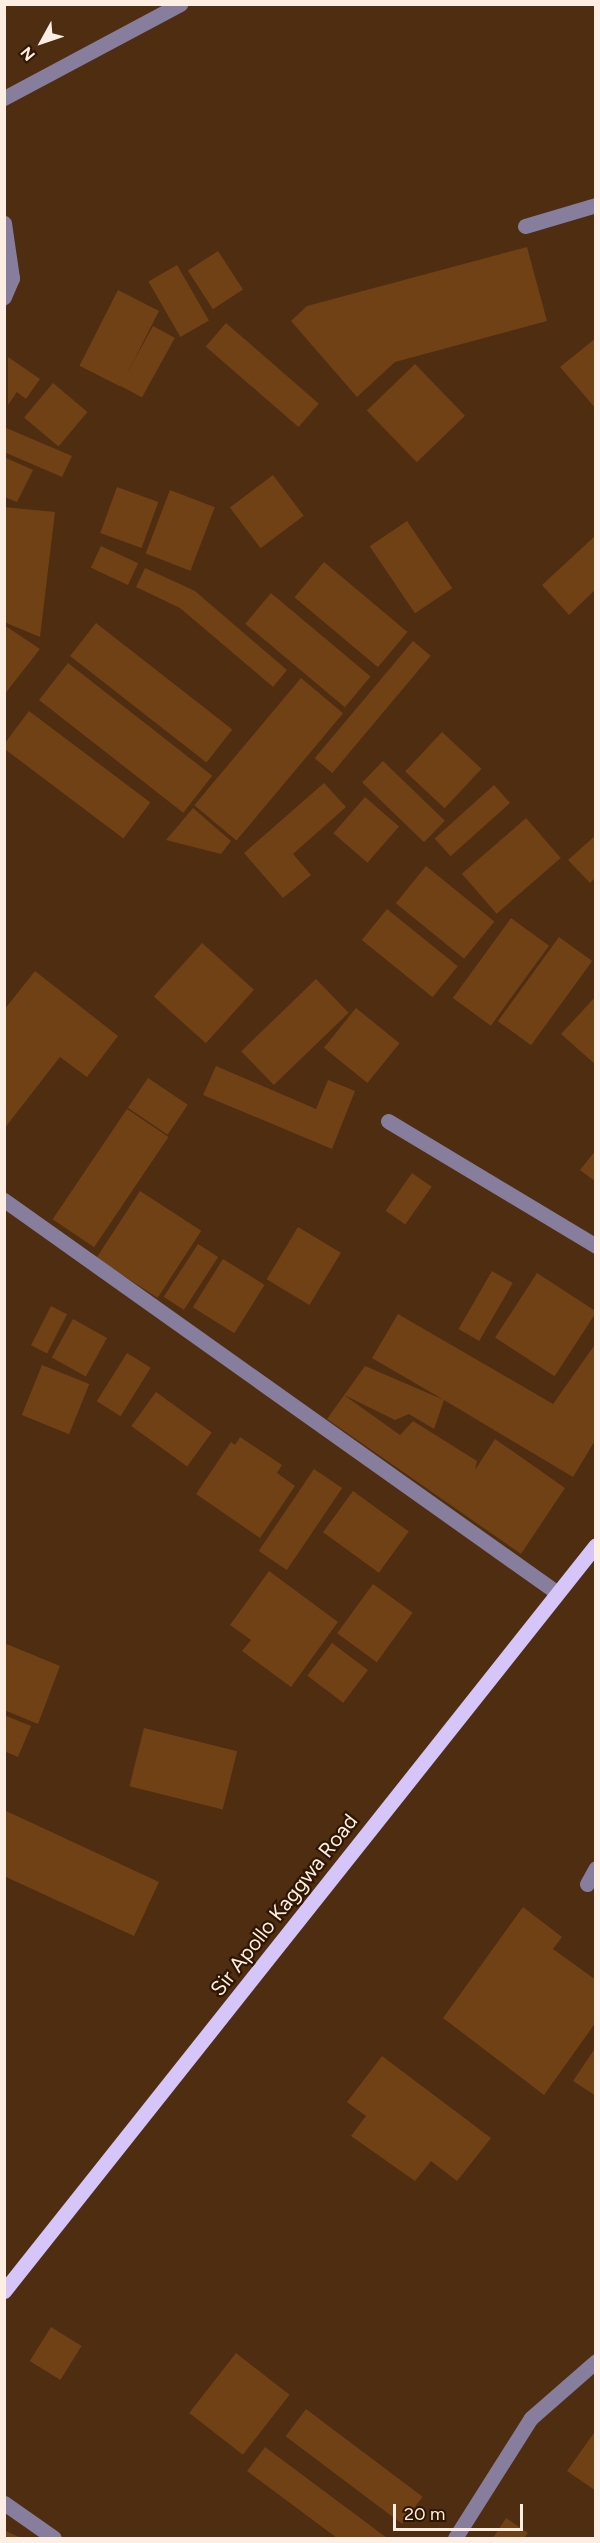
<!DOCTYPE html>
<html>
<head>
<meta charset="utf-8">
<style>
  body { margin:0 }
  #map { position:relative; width:600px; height:2543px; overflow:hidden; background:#4e2d11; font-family:Figtree,sans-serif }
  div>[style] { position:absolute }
  .building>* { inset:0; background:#704115; transform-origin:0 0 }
  .minor>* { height:15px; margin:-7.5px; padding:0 7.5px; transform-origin:7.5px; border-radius:7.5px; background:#877d9c }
  .major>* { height:15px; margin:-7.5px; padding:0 7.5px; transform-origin:7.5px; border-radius:7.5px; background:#d5c5f8 }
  span { translate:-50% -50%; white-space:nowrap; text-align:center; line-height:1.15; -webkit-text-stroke:4.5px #2f1601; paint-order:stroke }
  .street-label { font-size:21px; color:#fceee3 }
  .frame { position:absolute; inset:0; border:6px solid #fceee3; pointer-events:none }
  .north { position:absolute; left:12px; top:12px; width:60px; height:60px; -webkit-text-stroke:4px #2f1601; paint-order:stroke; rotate:230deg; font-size:16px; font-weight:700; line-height:24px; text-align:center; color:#fceee3 }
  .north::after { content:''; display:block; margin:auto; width:21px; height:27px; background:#fceee3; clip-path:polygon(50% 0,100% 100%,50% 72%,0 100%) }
  .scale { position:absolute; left:393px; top:2504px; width:130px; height:27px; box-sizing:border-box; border:3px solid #fceee3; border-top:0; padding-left:8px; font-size:18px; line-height:21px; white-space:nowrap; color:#fceee3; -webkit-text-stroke:4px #2f1601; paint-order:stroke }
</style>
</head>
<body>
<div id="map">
  <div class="building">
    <div style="clip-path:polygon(527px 247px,547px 321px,395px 362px,357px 397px,291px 321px,307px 306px)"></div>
    <div style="left:218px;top:251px;width:46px;height:36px;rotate:57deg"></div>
    <div style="left:177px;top:265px;width:64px;height:33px;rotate:60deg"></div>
    <div style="left:118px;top:290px;width:46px;height:85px;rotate:27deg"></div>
    <div style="left:226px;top:323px;width:123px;height:31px;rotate:41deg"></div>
    <div style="left:153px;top:326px;width:25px;height:68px;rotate:29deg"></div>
    <div style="clip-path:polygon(596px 338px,596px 409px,560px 367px)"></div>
    <div style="clip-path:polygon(8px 357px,40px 379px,26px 399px,17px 392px,8px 405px)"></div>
    <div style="left:415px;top:364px;width:72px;height:67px;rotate:46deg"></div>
    <div style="left:53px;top:383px;width:45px;height:45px;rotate:40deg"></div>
    <div style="clip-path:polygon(4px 427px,72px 456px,62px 477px,4px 452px)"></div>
    <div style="clip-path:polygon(4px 457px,33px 470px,17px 502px,4px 497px)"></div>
    <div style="left:273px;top:475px;width:51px;height:54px;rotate:53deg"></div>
    <div style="left:117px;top:487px;width:44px;height:49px;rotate:20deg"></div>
    <div style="left:170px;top:490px;width:48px;height:68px;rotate:21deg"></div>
    <div style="clip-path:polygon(4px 507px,55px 512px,40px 637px,4px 622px)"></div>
    <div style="left:407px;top:521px;width:81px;height:45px;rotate:56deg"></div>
    <div style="clip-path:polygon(596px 535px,596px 589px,569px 615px,542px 585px)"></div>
    <div style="left:101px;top:546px;width:41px;height:24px;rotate:25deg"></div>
    <div style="left:324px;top:562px;width:109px;height:46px;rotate:40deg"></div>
    <div style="clip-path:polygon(145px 568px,195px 591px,287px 670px,273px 687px,180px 608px,136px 587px)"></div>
    <div style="left:271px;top:593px;width:130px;height:40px;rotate:40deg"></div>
    <div style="left:96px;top:623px;width:173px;height:42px;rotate:38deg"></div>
    <div style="clip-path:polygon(4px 625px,40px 649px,4px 695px)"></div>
    <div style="left:413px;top:641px;width:23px;height:153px;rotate:40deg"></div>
    <div style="left:68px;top:663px;width:183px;height:47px;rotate:38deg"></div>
    <div style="left:301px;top:678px;width:55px;height:166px;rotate:40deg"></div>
    <div style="left:29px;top:711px;width:152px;height:45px;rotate:37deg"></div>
    <div style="left:442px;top:732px;width:54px;height:54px;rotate:43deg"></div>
    <div style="left:383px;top:761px;width:86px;height:30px;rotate:44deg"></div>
    <div style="clip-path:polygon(324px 783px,346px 807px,293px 854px,311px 875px,283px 898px,244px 853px)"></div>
    <div style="left:494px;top:785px;width:24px;height:80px;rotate:48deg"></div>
    <div style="left:365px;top:797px;width:45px;height:48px;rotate:41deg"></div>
    <div style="clip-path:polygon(193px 808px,231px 841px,221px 854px,166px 840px)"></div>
    <div style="left:526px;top:818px;width:53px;height:85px;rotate:49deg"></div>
    <div style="clip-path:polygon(596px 835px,596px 877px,590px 883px,568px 860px)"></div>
    <div style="left:426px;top:866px;width:88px;height:48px;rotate:39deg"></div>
    <div style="left:387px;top:909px;width:91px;height:40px;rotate:39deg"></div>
    <div style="left:511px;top:918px;width:47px;height:99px;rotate:36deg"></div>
    <div style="left:559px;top:937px;width:41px;height:104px;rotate:36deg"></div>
    <div style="left:202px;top:943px;width:70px;height:72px;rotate:42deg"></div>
    <div style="clip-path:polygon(35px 971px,118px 1036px,87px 1077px,60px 1057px,4px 1129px,4px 1010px)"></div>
    <div style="left:316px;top:979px;width:47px;height:104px;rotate:46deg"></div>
    <div style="clip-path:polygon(596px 996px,596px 1065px,561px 1034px)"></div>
    <div style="left:356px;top:1008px;width:56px;height:51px;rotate:39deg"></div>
    <div style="clip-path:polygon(216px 1066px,316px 1109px,328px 1080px,355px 1091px,332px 1149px,203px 1095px)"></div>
    <div style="left:148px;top:1078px;width:48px;height:36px;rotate:34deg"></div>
    <div style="left:127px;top:1109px;width:50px;height:133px;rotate:34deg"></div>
    <div style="clip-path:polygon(596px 1150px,596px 1182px,580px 1170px)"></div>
    <div style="left:412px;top:1173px;width:24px;height:46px;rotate:35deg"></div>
    <div style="left:140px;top:1191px;width:73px;height:80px;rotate:33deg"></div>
    <div style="left:298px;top:1227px;width:50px;height:61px;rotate:31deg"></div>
    <div style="left:198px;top:1244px;width:24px;height:63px;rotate:33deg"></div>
    <div style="left:223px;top:1259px;width:49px;height:57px;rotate:32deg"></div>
    <div style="left:492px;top:1271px;width:24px;height:67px;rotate:30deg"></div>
    <div style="left:537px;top:1273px;width:71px;height:77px;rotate:33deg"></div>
    <div style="left:51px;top:1306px;width:18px;height:44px;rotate:27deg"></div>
    <div style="clip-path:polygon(398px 1314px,553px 1404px,596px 1343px,596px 1439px,573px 1477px,444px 1400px,434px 1429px,409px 1414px,395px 1420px,344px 1395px,400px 1435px,413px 1421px,477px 1461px,475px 1470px,495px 1439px,565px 1488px,521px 1554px,327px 1419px,365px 1366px,444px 1400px,372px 1358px)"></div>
    <div style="left:73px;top:1319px;width:39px;height:44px;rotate:29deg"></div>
    <div style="left:127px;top:1353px;width:28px;height:57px;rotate:32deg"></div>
    <div style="left:42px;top:1365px;width:51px;height:54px;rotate:22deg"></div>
    <div style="left:156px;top:1392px;width:69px;height:42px;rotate:36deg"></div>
    <div style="clip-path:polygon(240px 1437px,282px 1465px,277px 1473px,295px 1486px,260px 1538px,196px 1494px,231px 1442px,235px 1445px)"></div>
    <div style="left:314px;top:1469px;width:34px;height:99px;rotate:34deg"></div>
    <div style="left:353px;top:1491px;width:69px;height:51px;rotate:36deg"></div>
    <div style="clip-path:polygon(269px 1571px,338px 1622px,291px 1687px,242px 1651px,251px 1640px,230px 1625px)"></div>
    <div style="left:373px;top:1584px;width:49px;height:61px;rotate:36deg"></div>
    <div style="clip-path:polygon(4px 1643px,60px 1666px,38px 1724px,4px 1710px)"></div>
    <div style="left:332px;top:1643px;width:45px;height:41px;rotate:37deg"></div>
    <div style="clip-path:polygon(4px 1715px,31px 1726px,18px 1757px,4px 1751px)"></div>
    <div style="left:144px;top:1728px;width:96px;height:60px;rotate:14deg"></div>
    <div style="clip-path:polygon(4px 1810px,159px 1882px,134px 1936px,4px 1876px)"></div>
    <div style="clip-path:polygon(523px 1907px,562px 1937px,553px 1949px,596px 1980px,596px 2022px,544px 2095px,443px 2018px)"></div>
    <div style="clip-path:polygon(596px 2047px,596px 2096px,573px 2081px)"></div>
    <div style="clip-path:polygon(382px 2056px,491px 2138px,457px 2181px,431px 2161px,415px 2181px,351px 2136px,366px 2116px,347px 2102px)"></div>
    <div style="left:51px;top:2327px;width:36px;height:40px;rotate:32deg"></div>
    <div style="left:236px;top:2353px;width:68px;height:76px;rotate:38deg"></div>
    <div style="left:306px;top:2409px;width:146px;height:34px;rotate:37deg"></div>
    <div style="clip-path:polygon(596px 2430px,596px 2491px,567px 2471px)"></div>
    <div style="clip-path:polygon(265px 2447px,387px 2538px,337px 2538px,247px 2471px)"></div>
    <div style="clip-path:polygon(506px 2518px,528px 2533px,524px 2538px,493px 2538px)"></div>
    <div style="clip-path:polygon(4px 2530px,21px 2538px,4px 2538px)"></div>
  </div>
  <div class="minor">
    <div style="left:4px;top:98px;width:200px;rotate:-28.1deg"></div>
    <div style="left:4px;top:223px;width:56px;rotate:81.7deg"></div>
    <div style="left:12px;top:278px;width:21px;rotate:113deg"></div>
    <div style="left:525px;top:226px;width:74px;rotate:-16.5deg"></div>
    <div style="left:388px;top:1121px;width:243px;rotate:31deg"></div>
    <div style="left:4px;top:1200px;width:677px;rotate:35.38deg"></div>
    <div style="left:587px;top:1884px;width:18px;rotate:-61deg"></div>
    <div style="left:4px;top:2503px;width:61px;rotate:35deg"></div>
    <div style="left:455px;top:2538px;width:142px;rotate:-57.7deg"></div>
    <div style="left:531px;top:2418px;width:86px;rotate:-41.2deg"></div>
  </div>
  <div class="major">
    <div style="left:4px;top:2291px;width:952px;rotate:-51.57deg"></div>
  </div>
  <div class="street-label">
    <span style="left:284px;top:1905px;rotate:-52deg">Sir Apollo Kaggwa Road</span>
  </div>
  <div class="frame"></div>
  <div class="north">N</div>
  <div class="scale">20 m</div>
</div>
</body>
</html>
